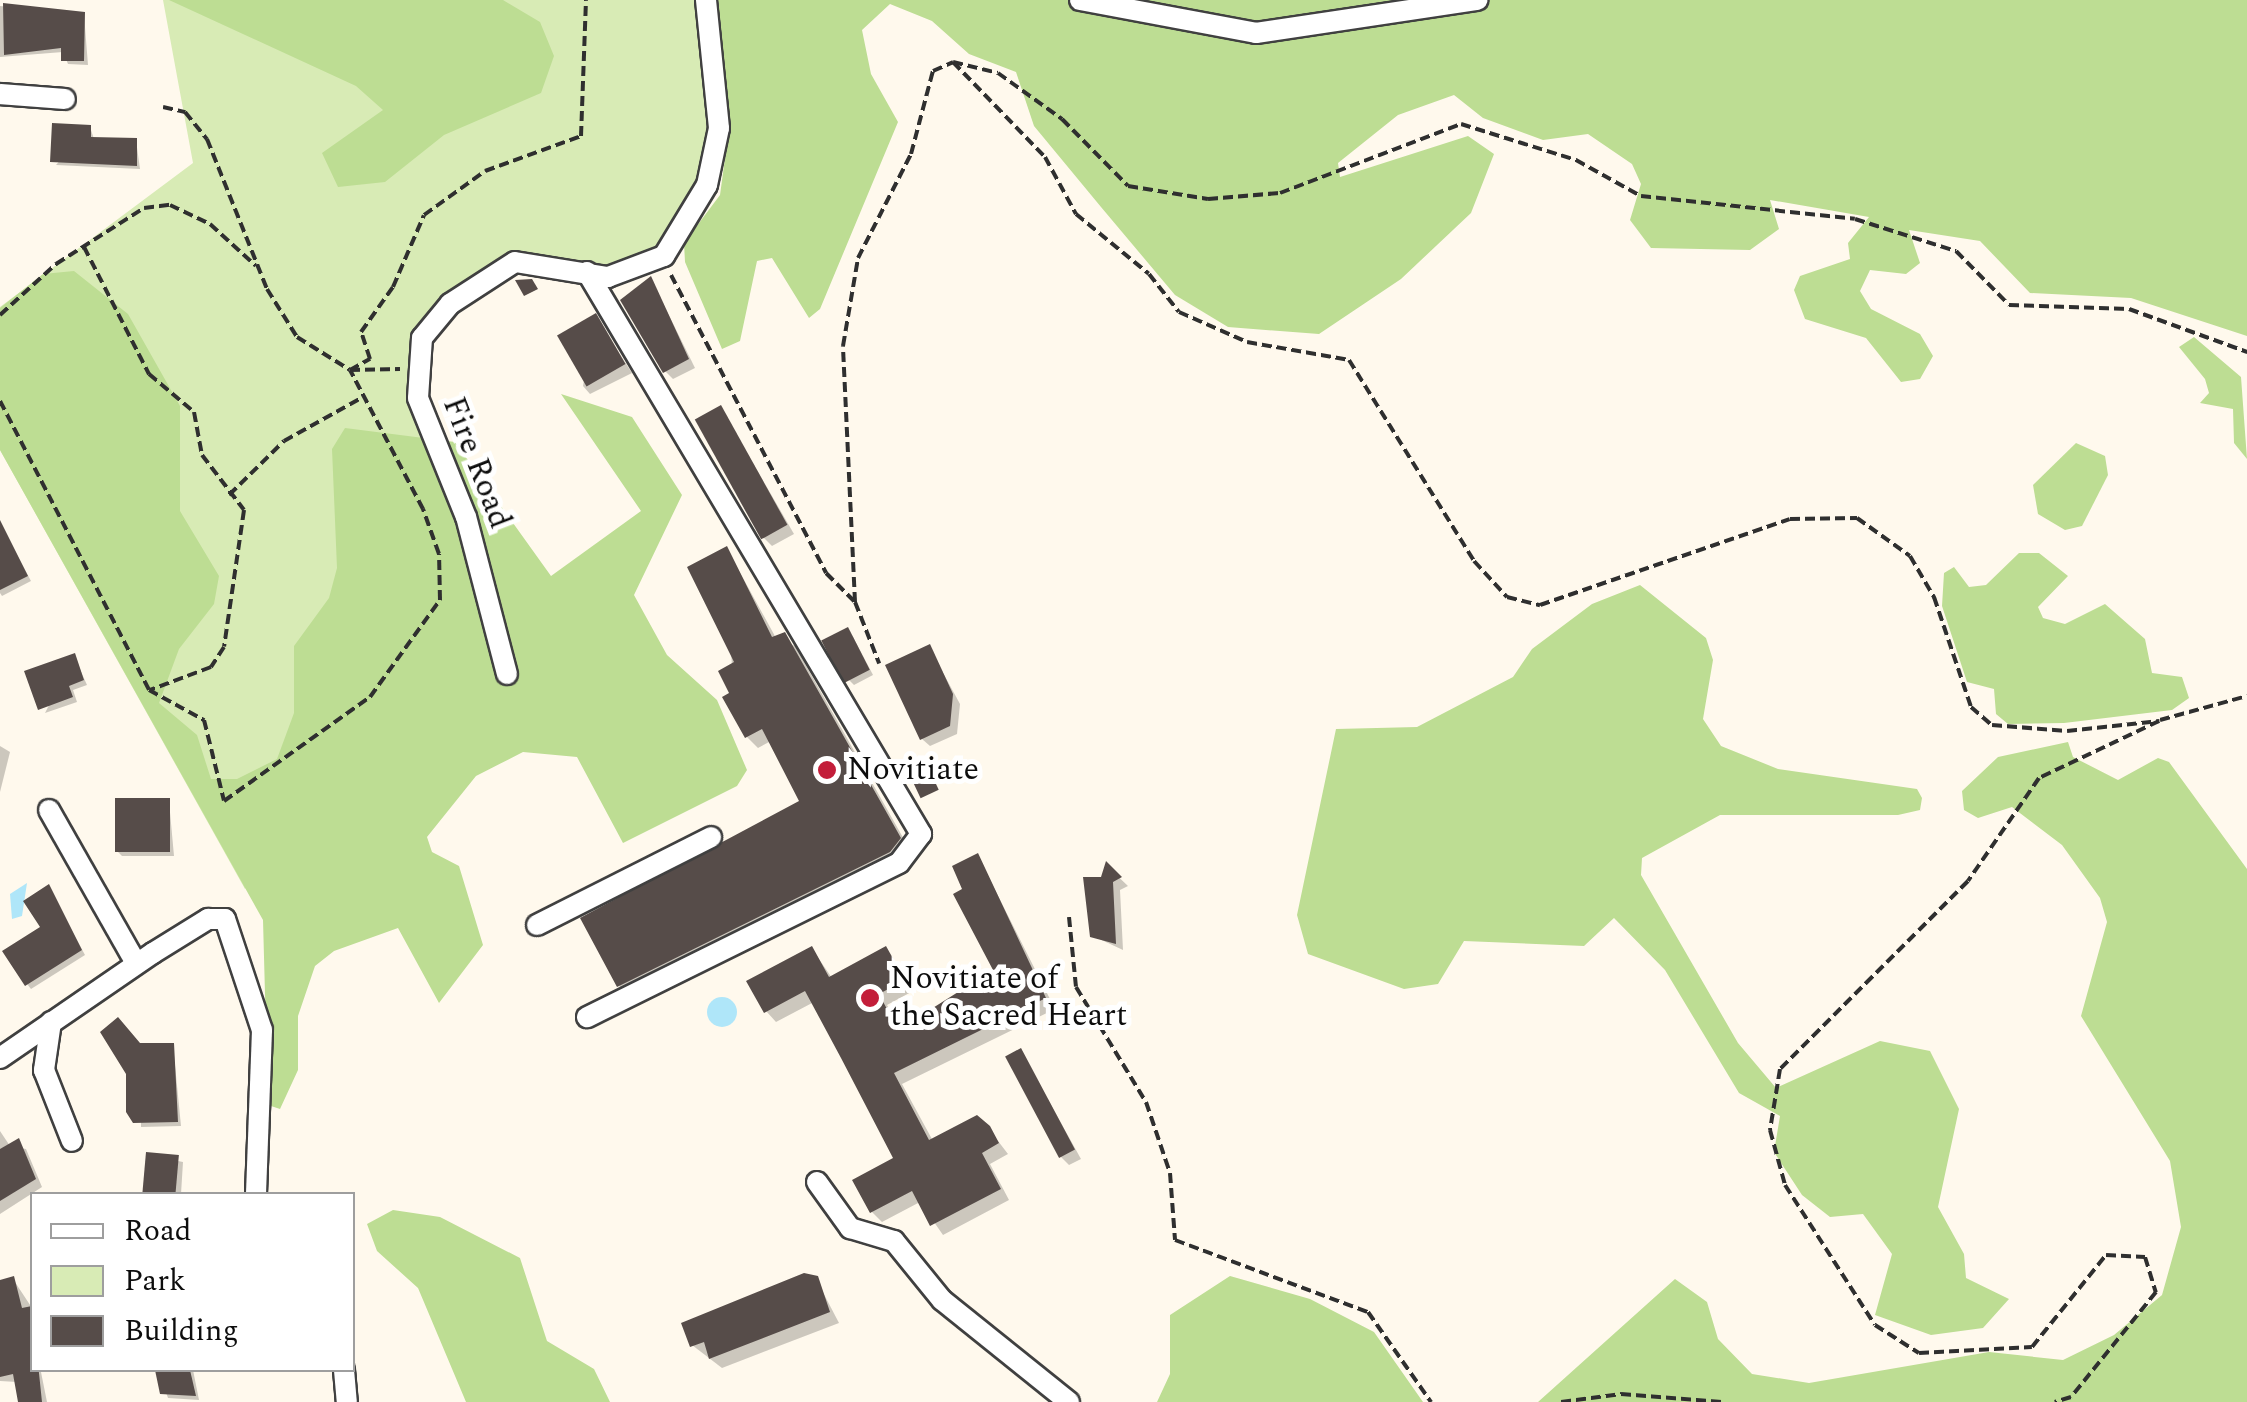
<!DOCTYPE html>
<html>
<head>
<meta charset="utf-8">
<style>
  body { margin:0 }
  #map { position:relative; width:2247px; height:1402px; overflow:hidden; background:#fff9ed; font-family:Spectral,serif }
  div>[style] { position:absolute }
  .green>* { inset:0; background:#d8ebb5 }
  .forest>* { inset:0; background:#bddd93 }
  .water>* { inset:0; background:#afe6f9 }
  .round { border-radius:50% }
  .shadow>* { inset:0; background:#0003 }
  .building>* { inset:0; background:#564c49; transform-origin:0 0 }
  .path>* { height:4px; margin-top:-2px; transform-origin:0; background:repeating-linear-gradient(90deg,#2f2f2f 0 10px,transparent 0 15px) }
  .roads { filter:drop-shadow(2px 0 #404040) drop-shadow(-2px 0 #404040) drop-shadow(0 2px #404040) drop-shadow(0 -2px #404040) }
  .minor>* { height:20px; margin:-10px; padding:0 10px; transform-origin:10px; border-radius:10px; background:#fff }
  .dots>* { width:28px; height:28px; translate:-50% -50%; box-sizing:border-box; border:5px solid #fff; border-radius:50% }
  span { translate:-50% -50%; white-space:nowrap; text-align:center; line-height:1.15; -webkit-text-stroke:10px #fff; paint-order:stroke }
  .street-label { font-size:32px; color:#0d0d0d }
  .poi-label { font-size:32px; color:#0d0d0d }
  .left { translate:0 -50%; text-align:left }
  .legend { position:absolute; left:30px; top:1192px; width:325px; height:180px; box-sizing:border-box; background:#fff; border:2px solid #9e9e9e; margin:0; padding:12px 18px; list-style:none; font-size:30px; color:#0d0d0d }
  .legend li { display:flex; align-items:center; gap:20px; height:50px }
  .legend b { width:50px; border:2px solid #9e9e9e }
</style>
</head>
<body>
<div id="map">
  <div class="green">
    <div style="clip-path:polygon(163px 0,706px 0,712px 36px,707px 185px,664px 256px,608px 277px,515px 262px,450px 304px,416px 370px,466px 517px,245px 889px,0 450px,0 307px,193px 163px)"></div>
  </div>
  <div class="forest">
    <div style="clip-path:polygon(169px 0,503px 0,540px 22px,554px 56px,541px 93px,444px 135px,385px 182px,338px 187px,322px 153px,383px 110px,356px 86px)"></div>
    <div style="clip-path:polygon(717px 0,2247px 0,2247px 336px,2131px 298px,2030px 293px,1980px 241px,1909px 230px,1920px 263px,1906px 274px,1870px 270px,1860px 291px,1871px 309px,1920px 334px,1933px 356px,1920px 379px,1901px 382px,1866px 338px,1805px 319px,1794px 290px,1800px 276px,1850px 259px,1848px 243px,1869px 217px,1770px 200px,1779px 229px,1750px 250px,1651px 248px,1630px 220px,1641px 184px,1632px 164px,1588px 134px,1543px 140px,1483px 118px,1454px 95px,1398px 115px,1338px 163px,1340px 177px,1468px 136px,1494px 154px,1471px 213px,1401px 279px,1319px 334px,1228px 327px,1175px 295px,1101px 207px,1034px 126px,1016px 72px,969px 54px,932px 21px,890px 4px,862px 30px,871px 74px,898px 122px,820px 309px,809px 318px,772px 258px,757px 261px,740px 341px,722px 349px,685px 262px,684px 243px,720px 195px,729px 129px)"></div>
    <div style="clip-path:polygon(74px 271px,128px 314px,180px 406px,180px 511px,219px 576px,214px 604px,179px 649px,159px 703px,197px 735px,211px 779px,237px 779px,277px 759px,294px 713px,294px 646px,329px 598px,337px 568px,332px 449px,345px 428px,455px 442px,551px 576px,641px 511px,561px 394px,632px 417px,682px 495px,634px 595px,667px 655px,717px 700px,747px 770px,737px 786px,623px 843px,577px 757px,523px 752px,476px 776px,427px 837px,432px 852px,459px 866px,483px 945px,439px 1003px,398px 928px,334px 951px,315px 966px,298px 1016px,298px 1070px,280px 1109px,268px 1105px,263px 920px,0 450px,0 308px,43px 274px)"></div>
    <div style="clip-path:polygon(2194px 337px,2241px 377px,2247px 459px,2234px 443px,2233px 409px,2200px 403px,2209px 393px,2205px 379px,2179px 347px)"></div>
    <div style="clip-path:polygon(2076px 443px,2105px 456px,2108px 475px,2082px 526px,2065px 530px,2038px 514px,2033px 485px)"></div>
    <div style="clip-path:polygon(2039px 553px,2068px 576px,2038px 607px,2043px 618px,2065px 624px,2105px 604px,2145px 639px,2152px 673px,2182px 677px,2189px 698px,2172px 710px,2064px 723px,2008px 724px,1996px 714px,1994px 689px,1967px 682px,1942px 606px,1944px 573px,1954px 567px,1969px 587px,1986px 585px,2019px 553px)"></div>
    <div style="clip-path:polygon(1640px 585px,1706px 638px,1713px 660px,1703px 719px,1721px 746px,1778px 769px,1917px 789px,1922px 798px,1920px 810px,1898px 815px,1720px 815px,1642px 858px,1641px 875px,1738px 1043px,1776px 1088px,1880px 1041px,1930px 1051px,1959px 1109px,1938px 1207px,1964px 1254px,1966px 1278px,2009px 1299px,1983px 1328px,1931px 1335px,1875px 1315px,1892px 1254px,1863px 1214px,1830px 1217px,1802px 1195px,1774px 1152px,1780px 1116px,1739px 1093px,1665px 970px,1614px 918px,1584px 946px,1464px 941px,1438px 984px,1404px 989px,1308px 954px,1297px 915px,1336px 729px,1417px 727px,1513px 677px,1532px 649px,1592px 604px)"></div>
    <div style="clip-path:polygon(2068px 742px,2073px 757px,2118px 780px,2158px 758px,2169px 762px,2247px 869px,2247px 1402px,1538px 1402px,1675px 1279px,1707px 1302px,1718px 1339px,1752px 1374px,1809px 1383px,1989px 1352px,2063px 1360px,2114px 1335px,2162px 1295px,2181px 1227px,2170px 1161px,2081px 1016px,2107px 922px,2100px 898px,2062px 845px,2012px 807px,1978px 818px,1964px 810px,1962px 791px,1998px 757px)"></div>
    <div style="clip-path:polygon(393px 1210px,440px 1217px,520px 1258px,547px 1341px,594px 1369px,610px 1402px,466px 1402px,418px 1288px,377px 1251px,367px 1224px)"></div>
    <div style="clip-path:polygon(1230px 1276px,1310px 1299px,1374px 1332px,1423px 1402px,1157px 1402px,1170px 1374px,1170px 1315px)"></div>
  </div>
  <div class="water">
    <div style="clip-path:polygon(27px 883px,22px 916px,12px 919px,10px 894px)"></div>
    <div class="round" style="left:707px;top:997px;width:30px;height:30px"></div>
  </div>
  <div class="shadow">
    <div style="clip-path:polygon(0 6px,84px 14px,88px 65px,68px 64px,63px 52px,0 57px)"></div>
    <div style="clip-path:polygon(90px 127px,94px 139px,136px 140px,140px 169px,56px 165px)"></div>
    <div style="clip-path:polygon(651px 279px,695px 368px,673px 379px,665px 371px)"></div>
    <div style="clip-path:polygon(595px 316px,632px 373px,590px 394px,583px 386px)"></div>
    <div style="clip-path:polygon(721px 408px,794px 534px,772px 546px,764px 538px)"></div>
    <div style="clip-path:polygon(0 523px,31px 581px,2px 596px,0 593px)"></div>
    <div style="clip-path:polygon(727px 549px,776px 638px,795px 646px,910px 850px,630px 996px,619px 986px,802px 802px,771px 741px,758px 748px,747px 737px,733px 694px)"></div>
    <div style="clip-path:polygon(852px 635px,873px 675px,854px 685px,849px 680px)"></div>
    <div style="clip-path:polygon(929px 647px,960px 704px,957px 734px,930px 746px,922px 739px)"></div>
    <div style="clip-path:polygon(74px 656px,87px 685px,73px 690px,77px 702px,45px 713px)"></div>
    <div style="clip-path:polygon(0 746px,10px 752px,0 792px)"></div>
    <div style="clip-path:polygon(169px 801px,174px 856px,122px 856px,117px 851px)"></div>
    <div style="clip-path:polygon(978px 856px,1055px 1009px,902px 1084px,933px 1141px,988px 1128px,1008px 1154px,990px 1164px,1009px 1200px,943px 1235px,920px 1202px,882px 1222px,872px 1212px,896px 1159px,814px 1002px,776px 1022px,766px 1011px,812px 949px,832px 978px,886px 949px,913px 991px,887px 1005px,900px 1029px,997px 971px,966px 890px)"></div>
    <div style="clip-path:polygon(1107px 866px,1128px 886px,1120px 890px,1123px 950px,1093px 936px)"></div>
    <div style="clip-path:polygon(49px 888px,85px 955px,31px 989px,27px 984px)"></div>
    <div style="clip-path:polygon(173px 1045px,181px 1126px,141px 1127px,140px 1046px)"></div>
    <div style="clip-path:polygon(1021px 1051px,1081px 1159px,1069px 1165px,1061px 1157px)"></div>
    <div style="clip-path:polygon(0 1131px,10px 1146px,26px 1149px,42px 1187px,0 1214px)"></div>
    <div style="clip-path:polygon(148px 1155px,183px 1162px,181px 1194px,145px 1194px)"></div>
    <div style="clip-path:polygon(13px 1279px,32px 1308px,32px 1370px,54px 1370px,41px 1372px,47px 1402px,21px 1402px,17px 1382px,0 1381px,0 1282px)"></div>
    <div style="clip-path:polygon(816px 1279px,839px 1323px,722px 1368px,692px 1345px)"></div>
    <div style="clip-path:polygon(158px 1370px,193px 1370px,199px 1400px,168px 1398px)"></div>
  </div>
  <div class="building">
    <div style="clip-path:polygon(3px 3px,85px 12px,84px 61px,61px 61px,61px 48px,4px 55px)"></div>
    <div style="clip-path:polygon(52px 123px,91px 125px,91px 137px,137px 138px,137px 166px,50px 162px)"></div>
    <div style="clip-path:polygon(651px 276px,689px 359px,663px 373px,620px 300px)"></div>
    <div style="clip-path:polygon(532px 279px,538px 289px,524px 296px,515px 280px)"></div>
    <div style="left:596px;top:313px;width:59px;height:45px;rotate:60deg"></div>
    <div style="left:721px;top:405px;width:137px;height:30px;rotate:61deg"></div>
    <div style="clip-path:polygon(0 520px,28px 576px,0 590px)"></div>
    <div style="clip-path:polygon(727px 546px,772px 637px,785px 632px,901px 838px,890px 852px,617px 987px,580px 918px,799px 801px,762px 729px,745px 738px,722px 697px,729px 693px,718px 671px,734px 662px,687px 567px)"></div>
    <div style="left:848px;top:627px;width:48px;height:30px;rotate:63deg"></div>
    <div style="clip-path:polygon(930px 644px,953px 694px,950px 726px,920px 740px,885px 665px)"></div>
    <div style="clip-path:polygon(75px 653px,84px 680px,69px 686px,73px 697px,38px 710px,24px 671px)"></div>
    <div style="left:929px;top:769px;width:23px;height:20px;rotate:65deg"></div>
    <div style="left:115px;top:798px;width:55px;height:54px"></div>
    <div style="clip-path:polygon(978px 853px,1046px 998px,894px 1073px,929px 1140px,977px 1115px,990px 1126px,999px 1143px,982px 1153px,1001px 1189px,930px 1226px,912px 1191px,870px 1213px,852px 1180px,893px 1158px,841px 1058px,805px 991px,764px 1013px,746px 981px,812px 946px,829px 977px,886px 946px,905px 980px,879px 994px,897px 1028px,928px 1011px,993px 970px,953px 894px,962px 889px,952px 866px)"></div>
    <div style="clip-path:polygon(1106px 861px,1122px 877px,1113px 882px,1116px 944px,1090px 937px,1083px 877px,1101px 877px)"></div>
    <div style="clip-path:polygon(49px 884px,82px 950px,25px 986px,2px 951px,40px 927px,23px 901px)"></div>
    <div style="clip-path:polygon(118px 1017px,140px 1043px,174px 1043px,178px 1122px,133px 1123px,126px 1112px,126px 1074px,100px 1032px)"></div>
    <div style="left:1021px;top:1048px;width:115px;height:18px;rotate:62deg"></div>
    <div style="clip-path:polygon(19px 1138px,36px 1179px,0 1201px,0 1149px)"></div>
    <div style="left:146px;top:1152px;width:33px;height:42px;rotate:5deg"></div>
    <div style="clip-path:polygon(804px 1273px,818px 1276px,830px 1312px,709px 1359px,704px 1342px,690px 1347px,681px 1323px)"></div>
    <div style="clip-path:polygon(14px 1276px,22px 1308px,32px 1306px,42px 1402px,18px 1402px,13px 1374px,0 1377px,0 1280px)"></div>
    <div style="clip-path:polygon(155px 1370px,190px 1370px,196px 1396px,160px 1394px)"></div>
  </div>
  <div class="path">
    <div style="left:953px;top:62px;width:132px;rotate:45.9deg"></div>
    <div style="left:1045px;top:157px;width:65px;rotate:61.5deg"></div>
    <div style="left:1076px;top:214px;width:94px;rotate:39.4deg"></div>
    <div style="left:1149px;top:274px;width:48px;rotate:51.7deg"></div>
    <div style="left:1179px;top:312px;width:74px;rotate:23.8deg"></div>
    <div style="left:1247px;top:342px;width:104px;rotate:10deg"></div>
    <div style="left:1349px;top:360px;width:237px;rotate:58.1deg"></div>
    <div style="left:1474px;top:561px;width:49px;rotate:47.5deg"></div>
    <div style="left:1507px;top:597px;width:34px;rotate:14deg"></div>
    <div style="left:1540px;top:605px;width:264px;rotate:-19deg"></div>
    <div style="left:1790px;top:519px;width:67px;rotate:-0.9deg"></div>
    <div style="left:1857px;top:518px;width:65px;rotate:35.6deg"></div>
    <div style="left:1910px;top:556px;width:48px;rotate:59.7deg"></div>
    <div style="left:1934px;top:597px;width:116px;rotate:71.4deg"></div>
    <div style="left:1971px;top:707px;width:28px;rotate:41deg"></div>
    <div style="left:1992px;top:725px;width:75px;rotate:4.6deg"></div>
    <div style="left:2067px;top:731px;width:93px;rotate:-6.2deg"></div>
    <div style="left:2159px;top:721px;width:133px;rotate:154.6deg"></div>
    <div style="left:2039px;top:778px;width:125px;rotate:124.6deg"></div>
    <div style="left:1968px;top:881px;width:266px;rotate:135deg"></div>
    <div style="left:1780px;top:1069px;width:62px;rotate:99.3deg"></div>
    <div style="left:1770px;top:1130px;width:57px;rotate:74.7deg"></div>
    <div style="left:1785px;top:1185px;width:166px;rotate:57.3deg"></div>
    <div style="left:1875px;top:1325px;width:52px;rotate:32.5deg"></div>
    <div style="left:1919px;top:1353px;width:113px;rotate:-3deg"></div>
    <div style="left:2032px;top:1347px;width:118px;rotate:-51.2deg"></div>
    <div style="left:2106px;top:1255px;width:39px;rotate:3deg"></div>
    <div style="left:2145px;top:1257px;width:37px;rotate:73deg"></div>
    <div style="left:2156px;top:1292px;width:135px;rotate:129deg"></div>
    <div style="left:2071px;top:1397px;width:17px;rotate:163deg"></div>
    <div style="left:163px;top:107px;width:23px;rotate:13deg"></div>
    <div style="left:185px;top:112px;width:35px;rotate:51deg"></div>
    <div style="left:207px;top:139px;width:162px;rotate:68.2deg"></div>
    <div style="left:267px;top:289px;width:57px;rotate:58deg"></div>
    <div style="left:297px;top:337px;width:62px;rotate:31.9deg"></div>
    <div style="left:350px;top:370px;width:50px;rotate:-1.1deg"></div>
    <div style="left:84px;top:247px;width:143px;rotate:62.9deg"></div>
    <div style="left:149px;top:374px;width:59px;rotate:40.2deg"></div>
    <div style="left:194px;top:412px;width:44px;rotate:79.5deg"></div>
    <div style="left:202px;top:455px;width:69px;rotate:52.6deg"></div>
    <div style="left:244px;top:510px;width:138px;rotate:98.3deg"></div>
    <div style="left:224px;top:647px;width:24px;rotate:123deg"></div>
    <div style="left:211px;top:667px;width:65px;rotate:159.3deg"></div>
    <div style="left:671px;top:275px;width:336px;rotate:62.5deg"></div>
    <div style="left:826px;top:573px;width:41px;rotate:45deg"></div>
    <div style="left:855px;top:602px;width:66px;rotate:68.5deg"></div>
    <div style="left:0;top:315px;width:76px;rotate:-42.3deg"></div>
    <div style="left:56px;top:264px;width:104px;rotate:-32.5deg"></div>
    <div style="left:144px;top:208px;width:26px;rotate:-7deg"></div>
    <div style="left:170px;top:205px;width:44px;rotate:25.4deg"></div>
    <div style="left:210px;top:224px;width:62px;rotate:42.4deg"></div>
    <div style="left:0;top:401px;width:325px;rotate:62.7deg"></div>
    <div style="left:149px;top:690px;width:63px;rotate:28.6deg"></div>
    <div style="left:204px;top:720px;width:83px;rotate:76.1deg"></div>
    <div style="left:224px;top:801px;width:179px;rotate:-35.5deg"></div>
    <div style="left:370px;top:697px;width:120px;rotate:-54.2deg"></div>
    <div style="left:440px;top:600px;width:46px;rotate:-91.2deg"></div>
    <div style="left:439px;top:554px;width:48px;rotate:-109.6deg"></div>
    <div style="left:423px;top:509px;width:157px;rotate:-117.7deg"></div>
    <div style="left:350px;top:370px;width:23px;rotate:-29deg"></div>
    <div style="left:370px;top:359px;width:28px;rotate:-108deg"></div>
    <div style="left:361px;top:332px;width:55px;rotate:-54.6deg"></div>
    <div style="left:393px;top:287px;width:78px;rotate:-66.7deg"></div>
    <div style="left:424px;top:215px;width:75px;rotate:-35.8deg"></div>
    <div style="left:485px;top:171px;width:102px;rotate:-20deg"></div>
    <div style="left:581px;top:136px;width:136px;rotate:-87.9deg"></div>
    <div style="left:229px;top:495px;width:77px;rotate:-44.5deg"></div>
    <div style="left:284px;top:441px;width:93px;rotate:-29.1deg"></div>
    <div style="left:855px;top:602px;width:256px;rotate:-92.7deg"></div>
    <div style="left:843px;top:346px;width:89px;rotate:-80.3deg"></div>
    <div style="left:858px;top:258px;width:117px;rotate:-63deg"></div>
    <div style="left:911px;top:154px;width:86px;rotate:-75.2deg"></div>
    <div style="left:933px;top:71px;width:22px;rotate:-24deg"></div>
    <div style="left:953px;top:62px;width:46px;rotate:13.7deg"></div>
    <div style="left:998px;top:73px;width:79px;rotate:35.7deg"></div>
    <div style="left:1062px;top:119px;width:94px;rotate:45.4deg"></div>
    <div style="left:1128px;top:186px;width:81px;rotate:9.2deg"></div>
    <div style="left:1208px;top:199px;width:72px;rotate:-4.8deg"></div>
    <div style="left:1280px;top:193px;width:194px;rotate:-20.9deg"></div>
    <div style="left:1461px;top:124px;width:121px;rotate:17.4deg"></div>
    <div style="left:1576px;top:160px;width:74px;rotate:29deg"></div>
    <div style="left:1641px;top:196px;width:215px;rotate:6.1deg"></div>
    <div style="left:1855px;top:219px;width:106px;rotate:17.6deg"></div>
    <div style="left:1956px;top:251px;width:76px;rotate:45.5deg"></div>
    <div style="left:2009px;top:305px;width:120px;rotate:1.9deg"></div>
    <div style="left:2129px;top:309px;width:126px;rotate:20deg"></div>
    <div style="left:2160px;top:720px;width:90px;rotate:-15.4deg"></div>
    <div style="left:1069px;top:917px;width:70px;rotate:84.3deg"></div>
    <div style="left:1076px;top:987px;width:135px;rotate:58.7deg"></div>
    <div style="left:1146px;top:1102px;width:75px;rotate:71.3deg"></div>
    <div style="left:1170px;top:1173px;width:67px;rotate:85.7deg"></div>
    <div style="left:1175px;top:1240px;width:206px;rotate:20.5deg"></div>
    <div style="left:1368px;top:1312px;width:110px;rotate:55deg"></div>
    <div style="left:1561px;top:1402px;width:61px;rotate:-7.6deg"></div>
    <div style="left:1621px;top:1394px;width:101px;rotate:4.5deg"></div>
  </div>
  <div class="roads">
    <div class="minor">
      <div style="left:1080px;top:0;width:179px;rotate:10.6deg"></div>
      <div style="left:1256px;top:33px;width:224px;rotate:-8.5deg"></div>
      <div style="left:0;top:94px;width:65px;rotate:4.4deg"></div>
      <div style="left:587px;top:272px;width:654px;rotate:59.28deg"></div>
      <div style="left:921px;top:834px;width:36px;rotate:127deg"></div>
      <div style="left:899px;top:863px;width:348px;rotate:153.7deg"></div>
      <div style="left:507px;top:674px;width:162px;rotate:-104.6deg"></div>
      <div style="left:466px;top:517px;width:128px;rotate:-112deg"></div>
      <div style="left:418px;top:398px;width:60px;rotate:-86.2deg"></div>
      <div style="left:422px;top:338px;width:44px;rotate:-50.5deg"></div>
      <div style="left:450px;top:304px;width:77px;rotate:-32.9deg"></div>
      <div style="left:515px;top:262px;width:94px;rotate:9.2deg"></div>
      <div style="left:608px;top:277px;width:60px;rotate:-20.6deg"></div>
      <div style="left:664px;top:256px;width:83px;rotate:-58.8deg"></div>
      <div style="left:707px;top:185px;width:58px;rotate:-78.1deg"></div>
      <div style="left:719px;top:128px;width:129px;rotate:-95.8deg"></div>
      <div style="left:49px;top:810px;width:176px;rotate:60.4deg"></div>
      <div style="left:537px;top:925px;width:195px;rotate:-26.8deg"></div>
      <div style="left:51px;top:1022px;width:49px;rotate:98.3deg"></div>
      <div style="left:44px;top:1070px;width:76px;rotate:68.5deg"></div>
      <div style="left:0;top:1058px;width:186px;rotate:-34.5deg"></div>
      <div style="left:153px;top:953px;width:65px;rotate:-31.7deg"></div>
      <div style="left:208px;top:919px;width:17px"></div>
      <div style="left:225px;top:919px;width:117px;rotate:71.6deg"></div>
      <div style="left:262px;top:1030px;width:164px;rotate:92.1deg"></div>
      <div style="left:817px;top:1182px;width:57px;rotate:54.3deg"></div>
      <div style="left:850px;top:1228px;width:46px;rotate:16.5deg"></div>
      <div style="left:894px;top:1241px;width:76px;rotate:50.9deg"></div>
      <div style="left:942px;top:1300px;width:163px;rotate:38.8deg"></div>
      <div style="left:344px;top:1370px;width:32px;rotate:85deg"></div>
    </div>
  </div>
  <div class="dots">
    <div style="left:827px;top:770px;background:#c31e3a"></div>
    <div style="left:870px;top:998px;background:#c31e3a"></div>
  </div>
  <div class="street-label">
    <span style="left:476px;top:463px;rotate:69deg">Fire Road</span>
  </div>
  <div class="poi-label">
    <span class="left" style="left:847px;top:770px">Novitiate</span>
    <span class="left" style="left:890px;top:998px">Novitiate of<br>the Sacred Heart</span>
  </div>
  <ul class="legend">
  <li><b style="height:12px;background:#fff"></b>Road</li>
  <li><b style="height:28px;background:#d8ebb5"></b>Park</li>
  <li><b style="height:28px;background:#564c49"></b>Building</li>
  </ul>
</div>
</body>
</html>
